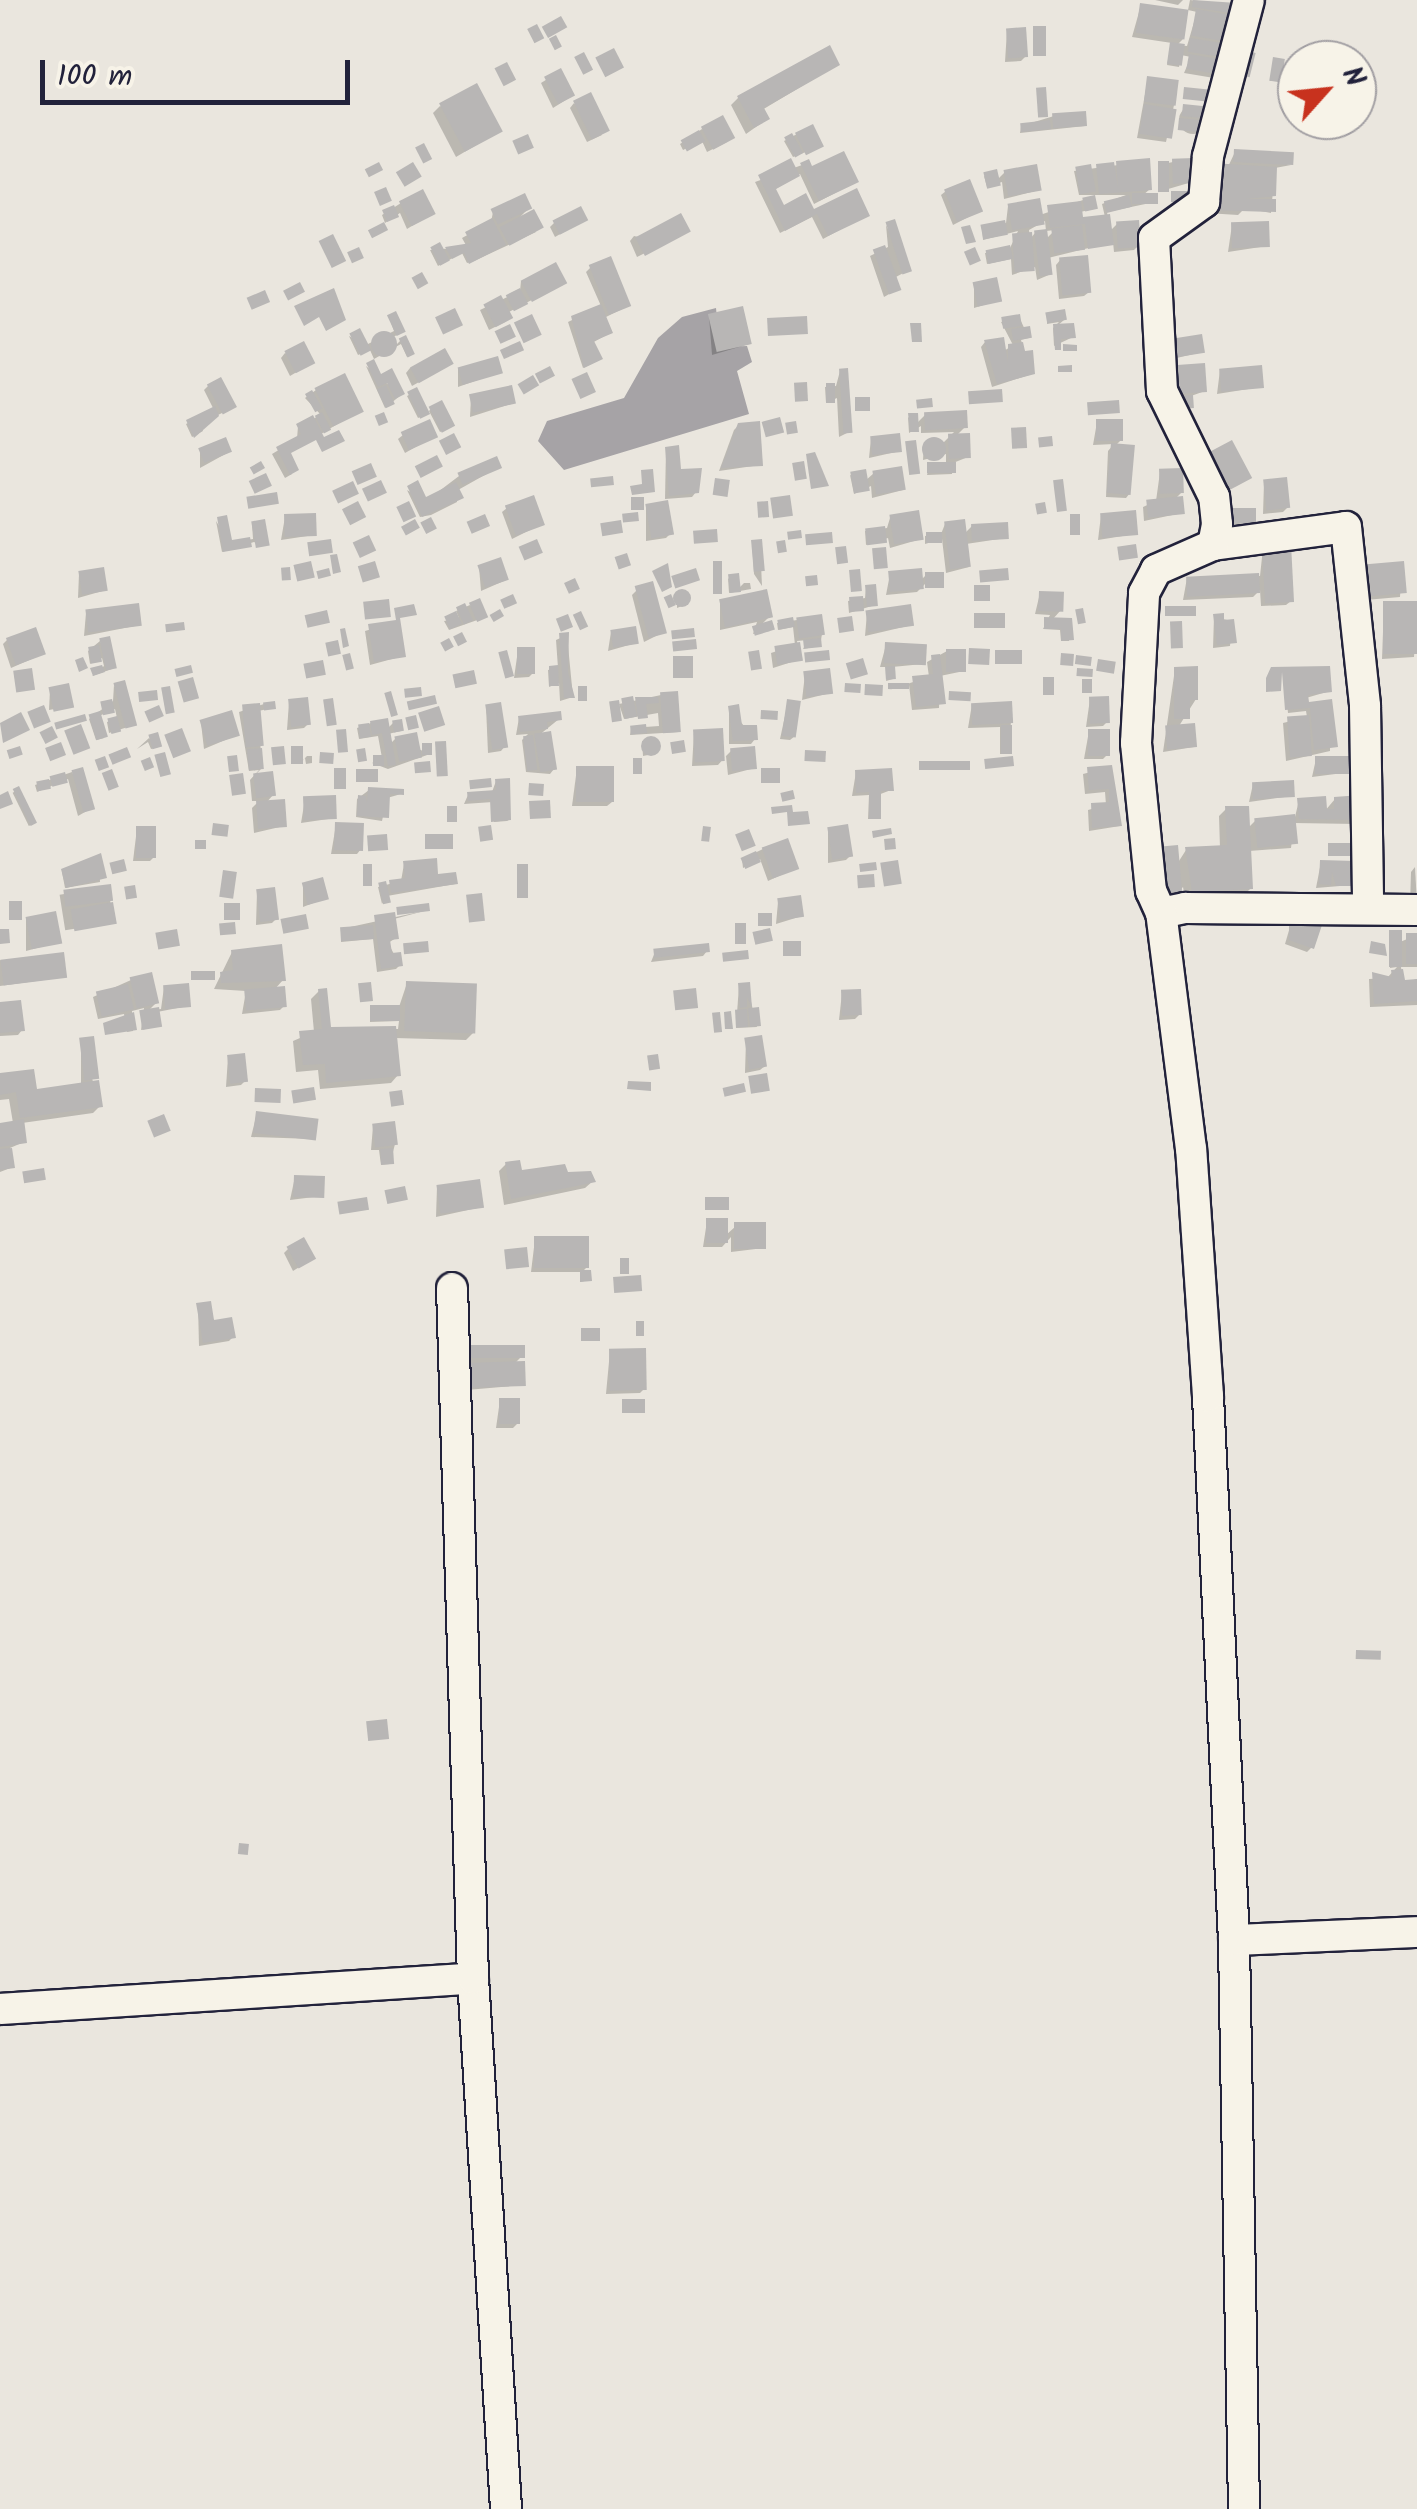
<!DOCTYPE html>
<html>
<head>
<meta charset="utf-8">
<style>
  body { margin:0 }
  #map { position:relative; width:1417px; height:2509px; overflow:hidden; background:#eae6de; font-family:Kalam,sans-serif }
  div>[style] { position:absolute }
  .water>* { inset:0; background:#a6a3a6 }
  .shadow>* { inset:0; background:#0003; transform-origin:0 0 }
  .round { border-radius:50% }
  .building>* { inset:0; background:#b8b6b5; transform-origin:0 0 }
  .roads { filter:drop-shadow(2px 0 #22223b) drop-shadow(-2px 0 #22223b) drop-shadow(0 2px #22223b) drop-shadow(0 -2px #22223b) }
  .minor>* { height:30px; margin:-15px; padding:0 15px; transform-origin:15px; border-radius:15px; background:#f7f3e8 }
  span { translate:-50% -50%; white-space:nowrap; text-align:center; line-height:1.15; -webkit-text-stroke:8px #f7f3e8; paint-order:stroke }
  .north { position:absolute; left:1277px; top:40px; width:100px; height:100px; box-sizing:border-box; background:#f7f3e8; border:2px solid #a29fa3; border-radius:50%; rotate:63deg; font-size:28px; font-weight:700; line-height:40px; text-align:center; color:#22223b }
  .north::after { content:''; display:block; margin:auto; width:35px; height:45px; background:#c8321e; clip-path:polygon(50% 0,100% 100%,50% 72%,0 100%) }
  .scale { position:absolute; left:40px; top:60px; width:310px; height:45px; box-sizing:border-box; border:5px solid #22223b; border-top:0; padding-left:12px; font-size:30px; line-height:35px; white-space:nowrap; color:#22223b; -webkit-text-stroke:8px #f7f3e8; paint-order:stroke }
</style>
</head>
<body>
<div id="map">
  <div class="water">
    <div style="clip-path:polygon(716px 308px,720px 347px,747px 346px,752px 362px,737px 371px,749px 414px,564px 470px,538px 441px,547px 421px,624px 398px,658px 338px,682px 317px)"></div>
  </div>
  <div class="shadow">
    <div style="clip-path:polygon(1155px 0,1183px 0,1178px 5px)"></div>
    <div style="clip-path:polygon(1190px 0,1234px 5px,1214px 78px,1184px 73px,1191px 57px,1181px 55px,1179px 67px,1167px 65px,1172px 43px,1132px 37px,1141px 5px,1183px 39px,1177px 45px,1187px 46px,1197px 12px,1188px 10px)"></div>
    <div style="clip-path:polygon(1007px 30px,1026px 56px,1021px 61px,1005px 62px)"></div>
    <div style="clip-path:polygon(837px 65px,762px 110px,767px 119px,746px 134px,731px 105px,738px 98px)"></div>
    <div style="clip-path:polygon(560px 71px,572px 96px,553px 108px,541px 83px)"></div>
    <div style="clip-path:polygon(1148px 78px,1174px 105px,1166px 142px,1137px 138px)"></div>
    <div style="clip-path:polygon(574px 103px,602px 135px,587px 142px,570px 108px)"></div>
    <div style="clip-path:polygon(440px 106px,500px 131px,456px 157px,433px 113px)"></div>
    <div class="round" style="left:1179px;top:106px;width:28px;height:28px"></div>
    <div style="clip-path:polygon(1054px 116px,1085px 126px,1020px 133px,1021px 126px)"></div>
    <div style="clip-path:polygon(702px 129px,727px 142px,707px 152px,702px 141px,683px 150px,680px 144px)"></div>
    <div style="clip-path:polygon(797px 134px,821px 146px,793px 157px,784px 141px)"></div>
    <div style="clip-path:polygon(1235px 152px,1291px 165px,1275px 168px,1271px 213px,1245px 208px,1238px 215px,1206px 213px)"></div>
    <div style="clip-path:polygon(evenodd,1148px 161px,1150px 189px,1142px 196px,1155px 202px,1107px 212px,1110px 231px,1117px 224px,1138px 246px,1134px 250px,1114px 252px,1113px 242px,1048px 258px,1051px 274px,1037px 280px,1035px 267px,1012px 275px,1011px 259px,987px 264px,985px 253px,1010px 248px,1018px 231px,983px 240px,982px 227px,1006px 223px,1008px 206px,1040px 215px,1083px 200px,1094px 209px,1080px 212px,1081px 220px,1105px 217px,1102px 204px,1126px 195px,1079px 195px,1074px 171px,1148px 161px,1045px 221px,1046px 231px,1055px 230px,1046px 239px,1035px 233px,1030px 239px,1029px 230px,1045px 221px)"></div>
    <div style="clip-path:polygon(1173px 162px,1192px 182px,1158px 192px,1158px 165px)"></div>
    <div style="clip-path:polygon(802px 165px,856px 182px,814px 204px,800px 174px,774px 190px,782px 209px,867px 215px,823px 239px,812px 217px,780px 233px,755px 182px)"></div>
    <div style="clip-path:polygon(1005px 172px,1039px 190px,1004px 199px,1002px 182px,987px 187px,984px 176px,997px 180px)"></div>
    <div style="clip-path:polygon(946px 191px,980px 211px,953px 225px,941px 195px)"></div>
    <div style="clip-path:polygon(401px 203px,433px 213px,407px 229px,400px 213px,385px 223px,382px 215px)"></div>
    <div style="clip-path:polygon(529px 208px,517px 220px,536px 232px,474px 261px,467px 263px,462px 253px,438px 266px,430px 250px,467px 247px,462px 238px,491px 222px,493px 212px)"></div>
    <div style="clip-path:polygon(585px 220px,555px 237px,550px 227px,554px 223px)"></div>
    <div style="clip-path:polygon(886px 225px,909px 270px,894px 278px,898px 289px,884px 297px,870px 256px,888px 247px)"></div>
    <div style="clip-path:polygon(1232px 225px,1267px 246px,1228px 252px)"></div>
    <div style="clip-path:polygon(634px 236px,665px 243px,637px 257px,630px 241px)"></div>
    <div style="clip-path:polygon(1061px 259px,1089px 292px,1084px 296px,1059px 299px,1056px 265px)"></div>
    <div style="clip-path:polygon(591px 267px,628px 306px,604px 318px,610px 333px,592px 343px,599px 360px,583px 368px,568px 322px,601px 306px,586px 272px)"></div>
    <div style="clip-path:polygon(521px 281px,564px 283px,507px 313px,505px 322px,489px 330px,480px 310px,520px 291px)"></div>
    <div style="clip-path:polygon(974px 284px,999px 300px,974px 308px)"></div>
    <div style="clip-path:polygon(1047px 314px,1064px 320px,1057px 326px,1073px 337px,1054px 346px,1053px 328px,1059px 322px,1047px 324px)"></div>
    <div style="clip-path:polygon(709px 316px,749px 344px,712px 355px)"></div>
    <div style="clip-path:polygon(389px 317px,401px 333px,393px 337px,397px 344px,401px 340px,412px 354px,407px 357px,401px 344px,374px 359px,370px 350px,358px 355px,349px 336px,366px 345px,394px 331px)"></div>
    <div style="clip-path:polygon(1019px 317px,1029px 338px,1021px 340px,1032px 374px,992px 387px,981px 347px,985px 342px,1004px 351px,1013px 345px,1001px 322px)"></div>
    <div style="clip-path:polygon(1162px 346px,1202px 352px,1164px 361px)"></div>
    <div style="clip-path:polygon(285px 353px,312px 363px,290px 376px,281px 358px)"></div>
    <div style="clip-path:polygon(451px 364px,412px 386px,406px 373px,410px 368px)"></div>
    <div style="clip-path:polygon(366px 366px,401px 395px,385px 408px)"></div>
    <div style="clip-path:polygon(458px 369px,500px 372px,458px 387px)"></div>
    <div style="clip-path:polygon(1220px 370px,1261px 387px,1217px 394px)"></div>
    <div style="clip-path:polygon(840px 371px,849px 432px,839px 437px,837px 398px,826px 403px,825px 387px,836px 386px)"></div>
    <div style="clip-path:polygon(1166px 373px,1205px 391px,1191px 396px,1190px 409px,1182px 409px)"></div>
    <div style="clip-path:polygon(208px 386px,234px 407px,200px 424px,203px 431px,192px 437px,186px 424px,214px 410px,204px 390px)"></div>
    <div style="clip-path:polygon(316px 390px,359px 411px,288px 454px,292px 474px,285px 478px,272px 454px,297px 439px,298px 426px,321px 415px,305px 398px)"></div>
    <div style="clip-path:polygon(416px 391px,427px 413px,431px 409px,450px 427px,440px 432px,429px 411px,425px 415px,418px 418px,407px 396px)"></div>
    <div style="clip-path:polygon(471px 397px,514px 403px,470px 417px)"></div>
    <div style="clip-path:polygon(925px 415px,965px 427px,956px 436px,968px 457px,953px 463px,952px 474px,927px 475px,929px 466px,946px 465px,946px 454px,923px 460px,924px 442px,940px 440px,941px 445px,954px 432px,921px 433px,921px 426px,909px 433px,908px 417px,916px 424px)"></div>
    <div style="clip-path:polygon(1097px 422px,1121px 440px,1115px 446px,1130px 493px,1126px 498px,1106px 497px,1108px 451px,1114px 444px,1093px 445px)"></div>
    <div style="clip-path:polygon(739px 425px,760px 465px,719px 471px,734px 430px)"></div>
    <div style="clip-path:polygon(403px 435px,435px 436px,405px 453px,398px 439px)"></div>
    <div style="clip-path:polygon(871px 438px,900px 451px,869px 458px)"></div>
    <div style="clip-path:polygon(666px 449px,696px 492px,692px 497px,665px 499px)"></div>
    <div style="clip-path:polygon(200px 452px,229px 452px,200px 468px)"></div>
    <div style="clip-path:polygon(499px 467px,458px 490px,457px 502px,431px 515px,420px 517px,407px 490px,426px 501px,459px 476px)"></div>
    <div style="clip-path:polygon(1160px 472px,1182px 492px,1175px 499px,1182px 513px,1144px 521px,1143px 507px,1156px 501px)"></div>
    <div style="clip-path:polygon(874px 473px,903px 490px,872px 498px,871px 486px,854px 494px,850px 475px,865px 481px)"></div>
    <div style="clip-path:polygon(1264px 482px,1288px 507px,1283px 512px,1263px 514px)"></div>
    <div style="clip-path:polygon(646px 507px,671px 533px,666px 538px,646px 541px)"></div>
    <div style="clip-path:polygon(507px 508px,542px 524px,512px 539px,502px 512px)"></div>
    <div style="clip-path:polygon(1101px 515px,1135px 534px,1098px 540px)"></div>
    <div style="clip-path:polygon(1218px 515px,1253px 522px,1218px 527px)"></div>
    <div style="clip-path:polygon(285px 517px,314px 535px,281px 540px)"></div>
    <div style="clip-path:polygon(890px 518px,921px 539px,890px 548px,888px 538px,866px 545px,865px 531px,887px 528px)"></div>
    <div style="clip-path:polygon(216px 521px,230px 543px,253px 539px,252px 524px,265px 546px,254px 542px,222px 552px)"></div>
    <div style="clip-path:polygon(945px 524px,965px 533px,972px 526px,1006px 538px,966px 544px,969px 567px,946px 573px,942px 539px,925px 544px,925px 536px,941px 534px)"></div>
    <div style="clip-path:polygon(752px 542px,760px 542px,762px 586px,754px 574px)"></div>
    <div style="clip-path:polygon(1263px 548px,1291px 601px,1286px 605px,1261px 606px,1260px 590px,1253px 597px,1183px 600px,1187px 578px,1260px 576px)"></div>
    <div style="clip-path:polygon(1402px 564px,1400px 597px,1354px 601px)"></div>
    <div style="clip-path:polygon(479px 567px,506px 580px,481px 591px)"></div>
    <div style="clip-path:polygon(79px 574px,106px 590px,78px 598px)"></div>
    <div style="clip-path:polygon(890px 574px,921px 580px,926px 575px,942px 587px,925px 584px,917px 592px,886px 595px)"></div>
    <div style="clip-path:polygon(728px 578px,738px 589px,744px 583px,750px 583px,751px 589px,729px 593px)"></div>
    <div style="clip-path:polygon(866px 588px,875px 605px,849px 613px,848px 601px,865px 598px)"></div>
    <div style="clip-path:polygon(637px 590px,664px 632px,644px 642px,632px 595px)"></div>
    <div style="clip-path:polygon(684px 590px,687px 604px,677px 608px,677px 593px)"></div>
    <div style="clip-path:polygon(1040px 593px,1061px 610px,1052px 620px,1070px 620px,1069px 641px,1061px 641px,1060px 630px,1043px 629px,1050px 615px,1035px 614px)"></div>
    <div style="clip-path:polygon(720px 601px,770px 616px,761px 625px,770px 631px,753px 634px,757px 622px,720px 630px)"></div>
    <div style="clip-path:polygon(470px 605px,483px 618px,449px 630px,444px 621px,459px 618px,456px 611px)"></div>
    <div style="clip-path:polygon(1384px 605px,1417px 618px,1414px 657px,1382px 659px)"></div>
    <div style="clip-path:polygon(394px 612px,403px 656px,370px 665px,365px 631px,396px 622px)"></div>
    <div style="clip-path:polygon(86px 613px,140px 625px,84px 636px)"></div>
    <div style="clip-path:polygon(867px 613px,912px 625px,865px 636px)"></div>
    <div style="clip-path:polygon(1214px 617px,1232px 621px,1230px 646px,1213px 648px)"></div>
    <div style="clip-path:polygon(797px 620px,822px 634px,820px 646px,803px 649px,808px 640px,797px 641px,801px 659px,773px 668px,771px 653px,795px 645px,793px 627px,778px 630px,777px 623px)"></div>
    <div style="clip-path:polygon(611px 632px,636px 643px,608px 651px)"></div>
    <div style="clip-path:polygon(567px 635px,573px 697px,560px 701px,559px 683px,549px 687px,548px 670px,558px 668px,556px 640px)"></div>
    <div style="clip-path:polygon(7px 640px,43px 654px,11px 668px,3px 644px)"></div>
    <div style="clip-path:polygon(100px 641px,112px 669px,92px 676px,104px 666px,102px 658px,90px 664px,88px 651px)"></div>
    <div style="clip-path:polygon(886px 645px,923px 664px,892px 667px,893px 679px,886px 681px,889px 667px,880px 667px)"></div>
    <div style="clip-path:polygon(518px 650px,533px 673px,529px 677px,514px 678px)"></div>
    <div style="clip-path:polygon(947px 651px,964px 671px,940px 676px,939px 708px,912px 710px,909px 685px,888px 690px,929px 677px,927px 662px)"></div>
    <div style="clip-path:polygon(1175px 669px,1196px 699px,1179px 726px,1194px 747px,1163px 752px)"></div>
    <div style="clip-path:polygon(1284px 671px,1330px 691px,1306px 698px,1307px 705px,1330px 702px,1330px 751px,1286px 761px,1283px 723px,1307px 717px,1306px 711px,1288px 713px)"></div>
    <div style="clip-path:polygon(805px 674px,830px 693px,802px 700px)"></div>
    <div style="clip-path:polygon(114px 685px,134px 725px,109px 733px,107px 722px,117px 718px,115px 709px,99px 716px,104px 738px,96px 740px,89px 719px,113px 701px)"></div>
    <div style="clip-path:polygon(50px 690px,71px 706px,49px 710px)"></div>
    <div style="clip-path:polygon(661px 695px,679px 732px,630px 735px,631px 728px,659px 726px,658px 713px,624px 719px,619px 704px)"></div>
    <div style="clip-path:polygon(1090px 699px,1107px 722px,1103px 726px,1086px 727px)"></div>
    <div style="clip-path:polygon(289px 702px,308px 724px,304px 728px,287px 730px)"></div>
    <div style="clip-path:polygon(788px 702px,795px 736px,790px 740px,780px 739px)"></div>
    <div style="clip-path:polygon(264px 704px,273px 708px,258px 711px,262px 768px,255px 775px,273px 795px,266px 803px,284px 826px,254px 833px,252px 808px,259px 801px,252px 801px,250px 780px,259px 770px,249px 771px,239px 712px)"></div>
    <div style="clip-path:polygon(972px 704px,1011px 722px,1008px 754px,1000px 754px,1000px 727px,968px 728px)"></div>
    <div style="clip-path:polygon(486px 707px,505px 746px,501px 751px,488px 753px)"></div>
    <div style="clip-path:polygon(729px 708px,755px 739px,751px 744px,729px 744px)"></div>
    <div style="clip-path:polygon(519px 718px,559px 719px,538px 736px,554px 769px,550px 774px,526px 772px,522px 740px,528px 734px,516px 735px)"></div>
    <div style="clip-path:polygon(201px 723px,237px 735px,204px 749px)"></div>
    <div style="clip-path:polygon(371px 723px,387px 729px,393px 723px,401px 731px,388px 734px,390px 744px,395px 739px,430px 754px,388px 769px,372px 763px,382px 758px,378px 736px,359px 739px,357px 728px)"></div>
    <div style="clip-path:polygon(1089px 731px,1107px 755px,1103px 759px,1084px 759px)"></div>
    <div style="clip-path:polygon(694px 732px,722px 760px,731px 751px,755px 768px,728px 775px,726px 756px,718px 765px,692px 766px)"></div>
    <div style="clip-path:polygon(149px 738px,158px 747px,151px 749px,148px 742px,137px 749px)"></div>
    <div style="clip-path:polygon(656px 738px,658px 753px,643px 756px,642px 741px)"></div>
    <div style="clip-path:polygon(291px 750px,302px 761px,307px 756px,312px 756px,312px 763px,306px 764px,305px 758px,300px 764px,292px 764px)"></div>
    <div style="clip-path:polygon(1316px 759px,1351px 772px,1312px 777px)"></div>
    <div style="clip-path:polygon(1110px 767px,1120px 826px,1089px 831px,1088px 810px,1106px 805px,1105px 792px,1085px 794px,1083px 774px)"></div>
    <div style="clip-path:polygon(577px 768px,612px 802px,607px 806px,572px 806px)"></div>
    <div style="clip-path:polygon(72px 772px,92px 808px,78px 816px,68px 779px,37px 792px,35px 785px)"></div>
    <div style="clip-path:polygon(856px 772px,891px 790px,878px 795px,877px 819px,868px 819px,869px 795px,852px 796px)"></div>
    <div style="clip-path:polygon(496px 781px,509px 820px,507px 821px,494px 822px,493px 802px,464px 804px,468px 795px,492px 792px)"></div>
    <div style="clip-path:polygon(1253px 784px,1292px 796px,1249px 802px)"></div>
    <div style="left:18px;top:790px;width:37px;height:6px;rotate:64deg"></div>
    <div style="clip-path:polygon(369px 790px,401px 794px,387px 798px,382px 821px,356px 817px,357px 799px)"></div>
    <div style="clip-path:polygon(305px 799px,335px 818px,301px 823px)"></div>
    <div style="clip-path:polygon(1335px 799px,1356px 824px,1294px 823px,1291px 848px,1249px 851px,1251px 888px,1243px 896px,1185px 898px,1183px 887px,1175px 896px,1156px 897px,1186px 850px,1220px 848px,1219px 816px,1226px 809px,1248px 828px,1256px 820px,1295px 817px,1299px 800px,1324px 812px)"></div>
    <div style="clip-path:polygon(336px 825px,361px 849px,357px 854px,331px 854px)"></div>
    <div style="clip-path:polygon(137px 828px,154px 857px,150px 861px,133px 861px)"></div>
    <div style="clip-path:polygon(828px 829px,850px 856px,846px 860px,828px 863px)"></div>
    <div style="clip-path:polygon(763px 849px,796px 868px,768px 881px,760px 859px,743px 868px,742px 859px)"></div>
    <div style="clip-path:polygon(99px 856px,100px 882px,65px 888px,62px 872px)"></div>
    <div style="clip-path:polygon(1321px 862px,1352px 885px,1316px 888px)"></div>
    <div style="clip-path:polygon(404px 864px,436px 877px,455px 884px,387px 896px,382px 904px,378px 887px,401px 881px)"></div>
    <div style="clip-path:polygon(1415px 867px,1417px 904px,1410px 904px,1411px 872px)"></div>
    <div style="clip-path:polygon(303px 885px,326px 898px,303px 907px)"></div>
    <div style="left:108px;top:887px;width:36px;height:49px;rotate:81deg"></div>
    <div style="clip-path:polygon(257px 892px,276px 919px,272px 923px,256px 925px)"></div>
    <div style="clip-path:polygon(778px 902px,802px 916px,776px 924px)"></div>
    <div style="clip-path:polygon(428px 910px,394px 919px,396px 938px,388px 943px,400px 965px,396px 969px,377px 972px,373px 939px,341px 942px,341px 929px)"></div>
    <div style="clip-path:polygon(26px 919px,59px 942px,26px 951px)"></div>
    <div style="clip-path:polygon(1290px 927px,1312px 947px,1307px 952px,1285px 944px)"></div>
    <div style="clip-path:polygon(1389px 934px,1400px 942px,1417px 935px,1417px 967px,1401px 967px,1403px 983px,1417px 979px,1417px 1005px,1370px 1007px,1369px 979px,1387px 978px,1397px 967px,1390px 968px)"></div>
    <div style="clip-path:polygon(707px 951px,703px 956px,651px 962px,655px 952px)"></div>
    <div style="clip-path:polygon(232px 952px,283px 980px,274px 990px,284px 1006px,280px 1010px,242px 1014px,246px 991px,214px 989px)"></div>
    <div style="clip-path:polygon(0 960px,65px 977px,0 986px)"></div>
    <div style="clip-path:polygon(131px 980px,157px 1002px,148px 1011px,161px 1009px,164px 987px,188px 1006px,157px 1012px,159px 1026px,141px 1030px,144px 1008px,132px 1011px,133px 1031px,127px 1032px,124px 1014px,98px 1019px,93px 997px)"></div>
    <div style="clip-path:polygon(407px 983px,474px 1032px,466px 1040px,395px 1038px,398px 1075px,391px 1083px,320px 1089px,318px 1070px,296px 1072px,293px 1041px,314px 1032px,311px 999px,319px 991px,329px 1029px,398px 1029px,399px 1021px,370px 1022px,370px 1010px,399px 1007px)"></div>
    <div style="clip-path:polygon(739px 985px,747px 985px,757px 1027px,736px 1028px)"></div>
    <div style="clip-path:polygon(842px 993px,860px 1014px,855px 1019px,839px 1020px)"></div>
    <div style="clip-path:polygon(0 1005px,22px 1030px,18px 1035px,0 1036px)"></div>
    <div style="clip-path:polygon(81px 1040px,100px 1106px,93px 1113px,22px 1123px,24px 1142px,10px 1148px,13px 1167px,0 1172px,0 1125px,13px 1123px,9px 1099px,0 1100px,0 1076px,35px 1092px,81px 1085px)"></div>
    <div style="clip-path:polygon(746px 1040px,765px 1066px,760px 1070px,745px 1073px)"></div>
    <div style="clip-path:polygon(228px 1057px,245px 1081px,241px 1085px,226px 1087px)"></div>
    <div style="clip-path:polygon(257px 1113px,313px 1139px,251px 1137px)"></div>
    <div style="clip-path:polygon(373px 1126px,395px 1144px,390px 1164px,381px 1165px,379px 1150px,371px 1150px)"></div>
    <div style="clip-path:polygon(506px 1164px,520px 1172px,593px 1181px,585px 1188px,504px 1205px,499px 1171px)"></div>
    <div style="clip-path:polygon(295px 1177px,322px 1196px,290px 1200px)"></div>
    <div style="clip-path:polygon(437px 1187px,482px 1207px,436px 1217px)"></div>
    <div style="clip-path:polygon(707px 1221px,726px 1235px,736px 1226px,764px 1248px,731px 1252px,731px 1237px,722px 1247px,703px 1247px)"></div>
    <div style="clip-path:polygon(535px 1239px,587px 1267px,581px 1273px,589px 1280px,580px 1282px,580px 1272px,531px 1272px)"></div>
    <div style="clip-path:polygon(288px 1249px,312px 1259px,293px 1271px,284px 1253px)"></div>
    <div style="clip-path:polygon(198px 1305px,233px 1337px,229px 1341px,199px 1346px)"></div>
    <div style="clip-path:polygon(610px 1351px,644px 1389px,640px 1393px,606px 1394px)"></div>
    <div style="clip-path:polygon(460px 1352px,522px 1356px,515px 1363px,523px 1385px,455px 1391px)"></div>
    <div style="clip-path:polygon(500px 1400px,518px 1423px,513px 1428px,496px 1428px)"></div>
  </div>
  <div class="building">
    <div style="clip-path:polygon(1193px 0,1237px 3px,1236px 14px,1192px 7px)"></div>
    <div style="left:1140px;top:3px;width:49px;height:30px;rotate:8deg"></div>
    <div style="left:1196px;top:9px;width:39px;height:27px;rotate:10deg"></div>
    <div style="left:561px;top:16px;width:13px;height:22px;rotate:61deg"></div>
    <div style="left:537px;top:24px;width:16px;height:11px;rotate:63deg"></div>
    <div style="left:1033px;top:26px;width:13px;height:30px"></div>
    <div style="left:1026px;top:27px;width:30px;height:20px;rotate:86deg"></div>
    <div style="left:556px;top:35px;width:13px;height:8px;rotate:63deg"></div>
    <div style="left:1190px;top:38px;width:37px;height:14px;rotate:9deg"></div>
    <div style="left:1170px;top:42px;width:15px;height:22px;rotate:8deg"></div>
    <div style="clip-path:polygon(830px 45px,840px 65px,764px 108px,770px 119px,754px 128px,737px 96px)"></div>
    <div style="left:614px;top:48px;width:22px;height:21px;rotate:63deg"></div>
    <div style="left:1244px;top:50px;width:12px;height:25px;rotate:14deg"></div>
    <div style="left:584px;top:52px;width:20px;height:11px;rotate:63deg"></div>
    <div style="left:1189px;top:54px;width:35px;height:15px;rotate:10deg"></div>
    <div style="left:1273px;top:57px;width:12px;height:24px;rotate:9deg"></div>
    <div style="left:507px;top:62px;width:20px;height:14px;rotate:63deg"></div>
    <div style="left:561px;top:68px;width:31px;height:19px;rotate:63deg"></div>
    <div style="left:1147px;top:76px;width:32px;height:26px;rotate:7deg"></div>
    <div style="left:477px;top:83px;width:55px;height:43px;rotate:62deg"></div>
    <div style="left:1046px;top:87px;width:30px;height:10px;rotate:86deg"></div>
    <div style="left:1184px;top:87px;width:27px;height:12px;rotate:6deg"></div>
    <div style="left:591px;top:92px;width:43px;height:20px;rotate:64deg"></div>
    <div style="left:1144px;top:104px;width:33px;height:30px;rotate:9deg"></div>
    <div style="left:1183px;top:104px;width:27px;height:12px;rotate:6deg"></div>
    <div style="left:1086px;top:111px;width:15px;height:34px;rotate:86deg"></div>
    <div style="left:723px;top:115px;width:26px;height:25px;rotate:62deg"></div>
    <div style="left:1179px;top:118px;width:28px;height:12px;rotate:6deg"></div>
    <div style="left:1050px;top:120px;width:9px;height:30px;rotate:84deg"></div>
    <div style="left:813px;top:124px;width:25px;height:20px;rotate:64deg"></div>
    <div style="left:699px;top:130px;width:13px;height:21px;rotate:61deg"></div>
    <div style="left:792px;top:133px;width:23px;height:9px;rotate:61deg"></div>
    <div style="left:528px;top:134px;width:15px;height:17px;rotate:67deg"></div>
    <div style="left:424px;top:143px;width:18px;height:10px;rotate:63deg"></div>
    <div style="left:1234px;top:149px;width:60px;height:13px;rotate:3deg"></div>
    <div style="clip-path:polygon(844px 151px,859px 182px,819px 201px,800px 163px,809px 159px,812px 166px)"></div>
    <div style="clip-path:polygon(791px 158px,800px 176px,776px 189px,784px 205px,806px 193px,814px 209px,857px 188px,870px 216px,828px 236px,817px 214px,785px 231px,758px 175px)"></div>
    <div style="clip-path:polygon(1150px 158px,1152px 190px,1099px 194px,1096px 164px,1114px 162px,1118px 188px,1116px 161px)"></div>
    <div style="left:1194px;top:158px;width:25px;height:22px;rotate:88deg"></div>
    <div style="left:1158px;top:161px;width:11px;height:31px"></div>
    <div style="left:379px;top:162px;width:9px;height:16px;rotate:63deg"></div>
    <div style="left:413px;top:162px;width:17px;height:20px;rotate:59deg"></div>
    <div style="clip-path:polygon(1212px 163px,1277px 167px,1276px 196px,1245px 199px,1276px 199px,1276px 212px,1209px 210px)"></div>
    <div style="left:1037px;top:164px;width:27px;height:34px;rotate:80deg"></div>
    <div style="left:1091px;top:164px;width:28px;height:16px;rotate:80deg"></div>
    <div style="left:997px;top:169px;width:17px;height:14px;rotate:77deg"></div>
    <div style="left:970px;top:179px;width:35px;height:28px;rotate:68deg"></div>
    <div style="left:386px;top:187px;width:15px;height:13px;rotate:67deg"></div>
    <div style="left:423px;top:189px;width:28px;height:27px;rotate:63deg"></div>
    <div style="left:1197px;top:191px;width:11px;height:26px;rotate:90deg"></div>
    <div style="left:525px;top:193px;width:17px;height:38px;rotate:65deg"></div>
    <div style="left:1158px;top:193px;width:11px;height:26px;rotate:90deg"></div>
    <div style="left:1095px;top:195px;width:14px;height:13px;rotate:78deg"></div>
    <div style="left:1129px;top:195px;width:12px;height:26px;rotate:76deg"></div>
    <div style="left:1040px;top:198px;width:27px;height:33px;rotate:80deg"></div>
    <div style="clip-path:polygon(1081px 201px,1083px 217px,1110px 214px,1114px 245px,1088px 249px,1085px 224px,1050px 228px,1047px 205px)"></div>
    <div style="left:394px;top:205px;width:13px;height:13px;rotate:67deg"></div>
    <div style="left:581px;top:206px;width:16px;height:32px;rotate:63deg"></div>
    <div style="left:534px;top:209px;width:21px;height:39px;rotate:62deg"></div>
    <div style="left:681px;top:213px;width:21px;height:52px;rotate:62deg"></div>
    <div style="clip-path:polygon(492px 218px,506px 245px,469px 264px,464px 253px,452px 259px,445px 247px,471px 243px,465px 232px)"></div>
    <div style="left:895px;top:219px;width:55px;height:10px;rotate:72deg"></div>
    <div style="left:1005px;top:220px;width:15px;height:25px;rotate:79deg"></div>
    <div style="left:1139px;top:220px;width:27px;height:23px;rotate:86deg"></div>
    <div style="left:1269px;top:221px;width:26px;height:38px;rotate:88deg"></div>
    <div style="left:384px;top:222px;width:9px;height:18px;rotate:63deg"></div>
    <div style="clip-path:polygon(970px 225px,976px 242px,966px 244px,961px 227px)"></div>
    <div style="left:1082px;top:225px;width:25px;height:31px;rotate:83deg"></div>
    <div style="left:1047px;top:229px;width:46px;height:13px;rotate:83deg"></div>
    <div style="left:1032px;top:232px;width:39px;height:20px;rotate:86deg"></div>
    <div style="left:333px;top:234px;width:30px;height:16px;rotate:64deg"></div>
    <div style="left:440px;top:242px;width:21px;height:11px;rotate:62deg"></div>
    <div style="left:885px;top:245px;width:48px;height:13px;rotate:70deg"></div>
    <div style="left:1010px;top:245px;width:14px;height:25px;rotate:78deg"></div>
    <div style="left:359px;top:247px;width:12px;height:13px;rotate:66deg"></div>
    <div style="left:975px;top:247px;width:15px;height:12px;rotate:67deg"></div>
    <div style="left:1088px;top:255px;width:38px;height:29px;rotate:85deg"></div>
    <div style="left:611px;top:256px;width:54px;height:24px;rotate:68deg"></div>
    <div style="left:556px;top:262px;width:24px;height:40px;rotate:62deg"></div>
    <div style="left:422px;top:272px;width:13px;height:12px;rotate:61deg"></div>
    <div style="left:997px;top:277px;width:25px;height:25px;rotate:78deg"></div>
    <div style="left:300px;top:282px;width:11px;height:19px;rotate:63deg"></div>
    <div style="clip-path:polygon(334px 288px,346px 320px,326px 331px,319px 317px,304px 326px,294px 306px)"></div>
    <div style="left:520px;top:288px;width:18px;height:16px;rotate:63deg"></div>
    <div style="left:265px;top:290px;width:13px;height:20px;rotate:67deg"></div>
    <div style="left:501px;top:295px;width:26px;height:20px;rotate:62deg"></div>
    <div style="clip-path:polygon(601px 304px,613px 333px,594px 341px,603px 359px,584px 368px,571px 316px)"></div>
    <div style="left:743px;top:306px;width:39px;height:36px;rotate:77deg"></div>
    <div style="left:455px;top:308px;width:19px;height:22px;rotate:65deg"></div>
    <div style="left:1065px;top:309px;width:11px;height:20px;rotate:80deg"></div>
    <div style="left:396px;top:311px;width:23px;height:10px;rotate:65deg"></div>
    <div style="left:532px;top:314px;width:23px;height:20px;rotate:65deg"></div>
    <div style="left:1020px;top:314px;width:12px;height:19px;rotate:81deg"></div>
    <div style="left:807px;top:316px;width:18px;height:40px;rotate:87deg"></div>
    <div style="clip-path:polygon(910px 323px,921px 323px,922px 342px,912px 342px)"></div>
    <div style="clip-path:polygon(1074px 323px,1076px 338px,1061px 339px,1061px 350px,1055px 350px,1053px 324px)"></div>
    <div style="left:510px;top:324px;width:14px;height:17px;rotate:65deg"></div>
    <div style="left:1030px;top:326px;width:12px;height:19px;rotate:81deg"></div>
    <div style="left:360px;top:328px;width:25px;height:12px;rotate:63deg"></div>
    <div class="round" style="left:371px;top:331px;width:26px;height:26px"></div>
    <div style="left:1202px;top:334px;width:19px;height:37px;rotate:81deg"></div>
    <div style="left:406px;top:335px;width:21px;height:8px;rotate:65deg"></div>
    <div style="clip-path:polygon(1004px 337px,1008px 363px,1008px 344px,1023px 342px,1025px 351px,1033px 350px,1035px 374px,997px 384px,984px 340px)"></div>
    <div style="left:304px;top:341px;width:25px;height:22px;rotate:63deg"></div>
    <div style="left:520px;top:341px;width:10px;height:22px;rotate:66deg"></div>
    <div style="clip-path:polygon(1063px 344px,1077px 345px,1077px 351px,1063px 351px)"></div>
    <div style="left:445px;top:348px;width:18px;height:40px;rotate:61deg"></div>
    <div style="left:498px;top:356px;width:18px;height:42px;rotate:74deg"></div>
    <div style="clip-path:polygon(374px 359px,381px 374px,392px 368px,405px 394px,395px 399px,387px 383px,378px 387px,366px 363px)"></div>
    <div style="left:1205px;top:363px;width:29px;height:35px;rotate:86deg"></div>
    <div style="clip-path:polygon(1072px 365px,1072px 372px,1058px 372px,1058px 366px)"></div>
    <div style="left:1262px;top:365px;width:23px;height:43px;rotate:85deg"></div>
    <div style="left:550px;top:366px;width:11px;height:17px;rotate:63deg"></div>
    <div style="left:848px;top:368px;width:65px;height:9px;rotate:86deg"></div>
    <div style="left:587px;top:372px;width:22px;height:17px;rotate:66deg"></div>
    <div style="left:345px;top:373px;width:43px;height:34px;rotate:64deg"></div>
    <div style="left:533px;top:375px;width:12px;height:18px;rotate:59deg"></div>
    <div style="left:221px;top:377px;width:34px;height:16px;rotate:62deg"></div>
    <div style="left:807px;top:382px;width:19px;height:13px;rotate:87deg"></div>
    <div style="left:826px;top:383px;width:9px;height:20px"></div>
    <div style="left:386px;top:385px;width:21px;height:10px;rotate:65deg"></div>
    <div style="left:512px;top:385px;width:19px;height:44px;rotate:78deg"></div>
    <div style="left:417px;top:387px;width:30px;height:11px;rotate:64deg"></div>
    <div style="left:1002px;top:389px;width:13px;height:34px;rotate:86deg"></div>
    <div style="left:312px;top:390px;width:21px;height:8px;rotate:61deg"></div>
    <div style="left:1193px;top:395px;width:13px;height:11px;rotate:86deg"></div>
    <div style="left:855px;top:397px;width:15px;height:14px"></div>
    <div style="left:932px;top:398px;width:9px;height:16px;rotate:84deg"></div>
    <div style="left:442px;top:400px;width:29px;height:15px;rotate:63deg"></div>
    <div style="left:1119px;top:400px;width:13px;height:32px;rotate:86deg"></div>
    <div style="clip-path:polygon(215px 406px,219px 416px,194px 438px,186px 420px)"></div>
    <div style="left:967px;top:410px;width:18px;height:43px;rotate:87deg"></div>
    <div style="left:322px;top:412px;width:20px;height:8px;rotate:63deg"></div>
    <div style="left:384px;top:412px;width:11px;height:10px;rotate:68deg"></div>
    <div style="clip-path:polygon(908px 413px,918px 413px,919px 432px,910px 432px)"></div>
    <div style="clip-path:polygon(313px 415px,324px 437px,339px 430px,345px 441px,322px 452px,316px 440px,291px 453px,299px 470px,290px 475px,276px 447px,301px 434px,296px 424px)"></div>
    <div style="left:780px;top:417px;width:16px;height:19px;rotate:75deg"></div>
    <div style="left:430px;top:419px;width:20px;height:32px;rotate:66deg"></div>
    <div style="left:1096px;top:419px;width:27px;height:22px"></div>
    <div style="clip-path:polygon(760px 421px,763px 466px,721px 468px,738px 423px)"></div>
    <div style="left:796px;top:421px;width:12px;height:11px;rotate:81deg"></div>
    <div style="left:1026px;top:427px;width:21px;height:15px;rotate:87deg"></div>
    <div style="left:454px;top:433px;width:16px;height:17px;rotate:63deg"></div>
    <div style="left:900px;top:433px;width:19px;height:30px;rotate:84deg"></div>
    <div style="left:970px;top:433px;width:25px;height:22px;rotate:88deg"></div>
    <div style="left:1052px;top:436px;width:10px;height:14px;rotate:84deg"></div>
    <div style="left:226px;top:437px;width:16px;height:30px;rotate:68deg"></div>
    <div class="round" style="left:922px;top:437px;width:24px;height:24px"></div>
    <div style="left:916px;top:440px;width:34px;height:11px;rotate:83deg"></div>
    <div style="left:1232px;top:440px;width:43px;height:32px;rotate:62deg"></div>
    <div style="left:1111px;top:443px;width:24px;height:50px;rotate:5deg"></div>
    <div style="clip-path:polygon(679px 445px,681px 469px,702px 468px,699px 493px,669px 496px,665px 447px)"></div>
    <div style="clip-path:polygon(815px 452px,829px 486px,811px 489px,806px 454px)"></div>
    <div style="left:437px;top:455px;width:13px;height:25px;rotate:63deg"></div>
    <div style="left:497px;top:456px;width:13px;height:43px;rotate:67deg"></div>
    <div style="left:261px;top:461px;width:8px;height:13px;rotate:60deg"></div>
    <div style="left:804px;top:461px;width:18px;height:12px;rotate:81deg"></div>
    <div style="left:956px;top:462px;width:11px;height:29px;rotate:90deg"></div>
    <div style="left:371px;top:463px;width:15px;height:21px;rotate:67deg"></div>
    <div style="left:902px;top:466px;width:24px;height:30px;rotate:81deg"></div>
    <div style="left:1183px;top:468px;width:25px;height:24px;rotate:88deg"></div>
    <div style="clip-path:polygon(653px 469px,655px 492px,632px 495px,630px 486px,642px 484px,641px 470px)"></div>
    <div style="left:866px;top:469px;width:22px;height:16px;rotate:80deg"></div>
    <div style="left:266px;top:473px;width:14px;height:19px;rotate:65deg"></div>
    <div style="left:613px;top:476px;width:9px;height:23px;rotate:84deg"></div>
    <div style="left:1287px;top:477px;width:31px;height:24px;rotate:84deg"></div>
    <div style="left:715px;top:478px;width:15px;height:17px;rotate:8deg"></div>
    <div style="left:1063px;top:479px;width:32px;height:10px;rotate:83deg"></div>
    <div style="left:381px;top:480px;width:14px;height:21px;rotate:65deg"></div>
    <div style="clip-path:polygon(418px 480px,426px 497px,456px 482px,464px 498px,422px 517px,407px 486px)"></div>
    <div style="left:353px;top:481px;width:14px;height:23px;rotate:65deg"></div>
    <div style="left:277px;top:492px;width:12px;height:31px;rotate:81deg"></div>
    <div style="left:534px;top:495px;width:32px;height:31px;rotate:70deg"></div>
    <div style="left:790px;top:495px;width:21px;height:20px;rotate:82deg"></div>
    <div style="left:1183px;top:496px;width:18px;height:37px;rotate:84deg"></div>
    <div style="left:631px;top:497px;width:13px;height:13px"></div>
    <div style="left:668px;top:500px;width:35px;height:23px;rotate:80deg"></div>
    <div style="left:358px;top:501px;width:18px;height:18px;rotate:63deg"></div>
    <div style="left:409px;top:501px;width:17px;height:14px;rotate:65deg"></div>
    <div style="left:768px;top:501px;width:16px;height:11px;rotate:86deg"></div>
    <div style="left:1045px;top:502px;width:11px;height:10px;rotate:80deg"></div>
    <div style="left:1221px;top:508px;width:35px;height:15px"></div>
    <div style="left:919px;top:510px;width:30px;height:30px;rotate:81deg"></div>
    <div style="left:1136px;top:510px;width:25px;height:36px;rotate:85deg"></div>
    <div style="left:638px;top:512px;width:9px;height:16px;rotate:84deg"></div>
    <div style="left:316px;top:513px;width:23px;height:32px;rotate:88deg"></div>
    <div style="left:485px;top:514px;width:13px;height:20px;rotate:67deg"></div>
    <div style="left:1070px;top:514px;width:10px;height:21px"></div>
    <div style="clip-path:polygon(227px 515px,232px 540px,250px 537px,252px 547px,223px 552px,217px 517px)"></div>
    <div style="left:431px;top:517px;width:13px;height:12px;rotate:63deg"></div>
    <div style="left:265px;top:519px;width:27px;height:14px;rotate:80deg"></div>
    <div style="left:415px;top:519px;width:10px;height:16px;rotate:61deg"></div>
    <div style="left:965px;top:519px;width:48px;height:21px;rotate:83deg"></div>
    <div style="left:621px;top:520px;width:13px;height:21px;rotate:81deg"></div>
    <div style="left:1008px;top:522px;width:17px;height:37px;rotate:87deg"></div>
    <div style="left:885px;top:526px;width:17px;height:20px;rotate:83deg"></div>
    <div style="left:717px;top:529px;width:13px;height:24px;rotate:86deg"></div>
    <div style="left:801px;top:530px;width:8px;height:14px;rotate:83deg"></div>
    <div style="left:832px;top:532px;width:11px;height:27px;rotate:85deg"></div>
    <div style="left:926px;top:532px;width:16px;height:11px"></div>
    <div style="left:369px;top:535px;width:17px;height:18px;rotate:65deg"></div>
    <div style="left:331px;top:539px;width:14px;height:24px;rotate:82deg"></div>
    <div style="left:537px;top:539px;width:15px;height:20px;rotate:67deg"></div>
    <div style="left:762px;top:539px;width:32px;height:11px;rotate:85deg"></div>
    <div style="left:785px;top:540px;width:12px;height:9px;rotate:81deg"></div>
    <div style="left:1136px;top:544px;width:14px;height:19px;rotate:82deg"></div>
    <div style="left:1291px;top:544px;width:58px;height:29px;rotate:87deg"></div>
    <div style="left:846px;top:546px;width:17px;height:11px;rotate:83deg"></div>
    <div style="left:886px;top:547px;width:21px;height:14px;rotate:85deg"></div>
    <div style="left:627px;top:553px;width:13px;height:13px;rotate:72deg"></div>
    <div style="clip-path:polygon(337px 554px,341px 572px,333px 574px,330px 555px)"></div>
    <div style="left:501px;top:557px;width:24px;height:25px;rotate:71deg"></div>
    <div style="left:311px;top:561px;width:17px;height:18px;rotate:77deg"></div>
    <div style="left:375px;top:561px;width:17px;height:18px;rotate:73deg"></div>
    <div style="left:713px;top:561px;width:9px;height:33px"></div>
    <div style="left:1404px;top:561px;width:32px;height:49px;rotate:85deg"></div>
    <div style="clip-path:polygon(668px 563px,672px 587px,662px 592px,652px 571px)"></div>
    <div style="left:104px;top:567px;width:24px;height:26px;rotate:81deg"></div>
    <div style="left:290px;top:567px;width:13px;height:9px;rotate:86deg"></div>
    <div style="left:329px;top:568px;width:8px;height:13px;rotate:76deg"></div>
    <div style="left:696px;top:568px;width:13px;height:26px;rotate:72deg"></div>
    <div style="left:922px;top:568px;width:21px;height:34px;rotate:85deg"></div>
    <div style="left:1008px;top:568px;width:12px;height:29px;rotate:85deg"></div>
    <div style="left:860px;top:569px;width:22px;height:11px;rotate:85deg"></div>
    <div style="left:925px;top:572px;width:19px;height:16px"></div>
    <div style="left:739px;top:573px;width:19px;height:11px;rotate:84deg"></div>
    <div style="left:1259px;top:573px;width:20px;height:73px;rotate:87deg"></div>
    <div style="left:817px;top:575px;width:10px;height:12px;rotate:84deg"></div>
    <div style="left:575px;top:578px;width:12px;height:12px;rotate:66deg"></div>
    <div style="left:653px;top:581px;width:54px;height:19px;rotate:75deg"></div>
    <div style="left:876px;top:584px;width:22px;height:11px;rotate:85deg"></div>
    <div style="left:990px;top:585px;width:16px;height:16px;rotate:90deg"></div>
    <div style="left:767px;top:589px;width:29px;height:49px;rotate:78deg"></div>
    <div class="round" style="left:673px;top:589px;width:18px;height:18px"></div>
    <div style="left:1039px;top:591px;width:25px;height:20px;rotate:2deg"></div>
    <div style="left:513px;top:594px;width:10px;height:14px;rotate:66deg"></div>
    <div style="left:671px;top:594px;width:12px;height:8px;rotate:66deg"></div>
    <div style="left:863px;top:596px;width:15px;height:14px;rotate:86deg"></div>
    <div style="left:480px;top:598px;width:21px;height:12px;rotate:67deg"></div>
    <div style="left:389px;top:599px;width:18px;height:26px;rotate:84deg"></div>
    <div style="left:1417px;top:601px;width:53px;height:34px;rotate:90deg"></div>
    <div style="left:139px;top:603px;width:23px;height:54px;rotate:83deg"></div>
    <div style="left:465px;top:603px;width:19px;height:10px;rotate:65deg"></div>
    <div style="clip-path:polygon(414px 604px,417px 615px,400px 618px,406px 657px,374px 662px,368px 624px,396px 620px,394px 608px)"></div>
    <div style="left:911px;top:604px;width:22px;height:46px;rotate:82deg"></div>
    <div style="left:1165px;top:606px;width:31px;height:10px"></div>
    <div style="left:1083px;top:608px;width:15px;height:8px;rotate:79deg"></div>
    <div style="left:500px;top:609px;width:8px;height:12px;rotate:60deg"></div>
    <div style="left:327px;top:610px;width:13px;height:23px;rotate:77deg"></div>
    <div style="left:456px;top:611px;width:14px;height:13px;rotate:65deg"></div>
    <div style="left:581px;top:611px;width:17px;height:9px;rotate:65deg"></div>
    <div style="left:1005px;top:613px;width:15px;height:31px;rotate:90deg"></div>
    <div style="clip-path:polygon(1224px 613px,1224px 620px,1234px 619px,1237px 643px,1217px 645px,1213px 614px)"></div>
    <div style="left:568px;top:614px;width:14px;height:13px;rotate:69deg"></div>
    <div style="left:822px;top:614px;width:21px;height:26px;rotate:82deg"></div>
    <div style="left:852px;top:616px;width:15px;height:15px;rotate:82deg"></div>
    <div style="left:793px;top:617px;width:10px;height:16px;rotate:79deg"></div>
    <div style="clip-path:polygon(1044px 617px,1072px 618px,1074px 640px,1061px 641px,1061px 629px,1044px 629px)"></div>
    <div style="left:772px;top:620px;width:10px;height:21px;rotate:73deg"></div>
    <div style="left:1182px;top:621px;width:27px;height:12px;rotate:88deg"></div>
    <div style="left:184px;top:622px;width:8px;height:19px;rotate:83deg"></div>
    <div style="left:636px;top:626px;width:18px;height:26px;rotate:81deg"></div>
    <div style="left:36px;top:627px;width:29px;height:32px;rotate:70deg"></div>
    <div style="clip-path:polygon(345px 628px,349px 646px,343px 648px,340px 629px)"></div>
    <div style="left:694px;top:628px;width:9px;height:23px;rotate:84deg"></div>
    <div style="left:462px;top:632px;width:11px;height:10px;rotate:63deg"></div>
    <div style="clip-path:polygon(569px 632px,568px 672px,575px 698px,564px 698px,559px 633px)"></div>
    <div style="left:110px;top:636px;width:33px;height:11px;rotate:78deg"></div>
    <div style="left:449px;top:638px;width:10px;height:10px;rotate:61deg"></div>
    <div style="left:821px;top:638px;width:9px;height:18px;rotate:84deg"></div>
    <div style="left:696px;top:639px;width:10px;height:24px;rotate:84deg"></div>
    <div style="left:338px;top:640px;width:14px;height:13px;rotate:78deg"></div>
    <div style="left:800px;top:642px;width:19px;height:26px;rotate:81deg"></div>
    <div style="left:885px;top:642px;width:42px;height:21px;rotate:3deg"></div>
    <div style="left:99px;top:645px;width:17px;height:11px;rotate:80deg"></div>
    <div style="left:517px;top:647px;width:18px;height:27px"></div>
    <div style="left:969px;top:648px;width:21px;height:16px;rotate:3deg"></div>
    <div style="left:946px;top:649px;width:20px;height:23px"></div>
    <div style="left:507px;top:650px;width:27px;height:9px;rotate:75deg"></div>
    <div style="left:759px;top:650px;width:19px;height:11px;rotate:81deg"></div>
    <div style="left:829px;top:650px;width:10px;height:25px;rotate:84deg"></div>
    <div style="left:1022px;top:650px;width:14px;height:27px;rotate:90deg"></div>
    <div style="left:350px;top:653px;width:16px;height:8px;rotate:76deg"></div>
    <div style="left:1061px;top:653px;width:13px;height:12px;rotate:4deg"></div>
    <div style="clip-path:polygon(940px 654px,946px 704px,916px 707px,912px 676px,933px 674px,931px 655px)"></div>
    <div style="left:1076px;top:655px;width:16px;height:9px;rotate:7deg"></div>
    <div style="left:693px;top:656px;width:22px;height:20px;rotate:90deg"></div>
    <div style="clip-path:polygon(83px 657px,88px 668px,79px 672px,75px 660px)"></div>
    <div style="left:863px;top:658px;width:17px;height:18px;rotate:73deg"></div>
    <div style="left:1098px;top:659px;width:18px;height:12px;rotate:9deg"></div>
    <div style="left:323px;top:660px;width:15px;height:20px;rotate:79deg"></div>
    <div style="clip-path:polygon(102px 665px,105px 672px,93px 676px,90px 668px)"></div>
    <div style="left:191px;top:665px;width:8px;height:17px;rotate:76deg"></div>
    <div style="clip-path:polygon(558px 665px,559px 686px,549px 686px,549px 666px)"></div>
    <div style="left:895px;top:666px;width:13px;height:10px;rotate:86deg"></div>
    <div style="clip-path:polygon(1198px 666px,1198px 700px,1190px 700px,1190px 719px,1174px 719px,1174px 667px)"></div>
    <div style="clip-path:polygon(1330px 666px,1332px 692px,1308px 695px,1309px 702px,1332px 699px,1338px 747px,1314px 750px,1310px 708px,1285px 710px,1282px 672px,1281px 691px,1266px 692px,1266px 678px,1271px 667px)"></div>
    <div style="left:32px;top:668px;width:22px;height:19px;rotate:82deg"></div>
    <div style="left:830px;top:668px;width:26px;height:27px;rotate:83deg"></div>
    <div style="left:1077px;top:668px;width:16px;height:8px;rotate:4deg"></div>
    <div style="left:474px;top:670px;width:14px;height:22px;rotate:78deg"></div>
    <div style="left:193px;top:677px;width:22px;height:16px;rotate:74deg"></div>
    <div style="left:1043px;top:677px;width:11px;height:18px"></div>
    <div style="left:1092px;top:679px;width:14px;height:10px;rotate:90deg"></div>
    <div style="left:125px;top:680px;width:47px;height:12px;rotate:75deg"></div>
    <div style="left:69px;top:683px;width:25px;height:21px;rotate:78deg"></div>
    <div style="left:845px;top:683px;width:16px;height:9px;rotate:4deg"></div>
    <div style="left:909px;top:683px;width:6px;height:21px;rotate:90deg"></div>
    <div style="left:865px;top:684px;width:18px;height:11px;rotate:3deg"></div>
    <div style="left:170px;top:686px;width:27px;height:9px;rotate:80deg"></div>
    <div style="left:578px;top:686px;width:9px;height:15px"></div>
    <div style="left:421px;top:687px;width:9px;height:17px;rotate:84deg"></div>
    <div style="left:157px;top:690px;width:10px;height:19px;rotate:84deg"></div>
    <div style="left:391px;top:691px;width:25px;height:7px;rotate:74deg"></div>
    <div style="left:678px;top:691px;width:41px;height:18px;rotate:86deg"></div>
    <div style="left:949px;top:691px;width:22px;height:9px;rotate:3deg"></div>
    <div style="left:435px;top:695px;width:9px;height:29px;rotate:77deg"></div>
    <div style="left:633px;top:696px;width:21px;height:12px;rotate:79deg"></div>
    <div style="left:1109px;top:696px;width:27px;height:20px;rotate:88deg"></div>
    <div style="left:308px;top:697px;width:28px;height:20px;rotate:84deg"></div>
    <div style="clip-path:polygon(635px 697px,658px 697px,659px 703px,646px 704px,648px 718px,638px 719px)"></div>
    <div style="left:333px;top:698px;width:27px;height:10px;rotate:82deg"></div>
    <div style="left:112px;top:699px;width:14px;height:12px;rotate:78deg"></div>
    <div style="left:787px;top:699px;width:14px;height:37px;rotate:8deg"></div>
    <div style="left:619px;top:700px;width:21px;height:10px;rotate:82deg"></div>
    <div style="left:275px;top:701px;width:8px;height:12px;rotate:83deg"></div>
    <div style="left:1012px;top:701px;width:22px;height:41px;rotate:87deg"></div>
    <div style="left:501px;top:702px;width:46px;height:16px;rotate:81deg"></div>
    <div style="left:260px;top:703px;width:43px;height:18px;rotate:85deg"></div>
    <div style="clip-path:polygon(739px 704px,742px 725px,757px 725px,758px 740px,733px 741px,728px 706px)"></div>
    <div style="left:44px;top:705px;width:18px;height:18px;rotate:68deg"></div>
    <div style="left:159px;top:705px;width:12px;height:16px;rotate:66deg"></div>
    <div style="left:439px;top:706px;width:20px;height:22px;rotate:72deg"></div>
    <div style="left:232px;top:710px;width:27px;height:34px;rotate:73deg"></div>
    <div style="left:761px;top:710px;width:17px;height:9px;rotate:3deg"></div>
    <div style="left:100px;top:711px;width:27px;height:12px;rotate:73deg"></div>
    <div style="clip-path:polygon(561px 711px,562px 720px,547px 722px,548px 729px,520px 732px,518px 716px)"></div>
    <div style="clip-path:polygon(21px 712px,30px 730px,3px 743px,0 723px)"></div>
    <div style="left:85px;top:714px;width:7px;height:32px;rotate:74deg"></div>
    <div style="left:416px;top:715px;width:13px;height:11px;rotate:77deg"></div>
    <div style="left:1309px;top:715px;width:41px;height:22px;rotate:86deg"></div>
    <div style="left:117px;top:716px;width:16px;height:10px;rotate:75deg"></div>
    <div style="clip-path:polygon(388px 718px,396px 765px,388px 766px,382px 733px,372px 735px,370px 721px)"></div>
    <div style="left:402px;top:719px;width:12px;height:10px;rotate:81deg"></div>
    <div style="left:369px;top:723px;width:14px;height:11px;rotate:82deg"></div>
    <div style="left:1195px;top:723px;width:24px;height:30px;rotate:85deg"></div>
    <div style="left:81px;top:724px;width:26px;height:18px;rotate:69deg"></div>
    <div style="left:646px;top:724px;width:9px;height:16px;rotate:84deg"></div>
    <div style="left:1001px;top:725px;width:11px;height:29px"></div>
    <div style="left:52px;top:726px;width:13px;height:14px;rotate:63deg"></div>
    <div style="left:182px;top:728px;width:25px;height:19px;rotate:69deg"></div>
    <div style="left:723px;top:728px;width:33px;height:30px;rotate:87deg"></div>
    <div style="left:346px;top:729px;width:23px;height:10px;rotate:85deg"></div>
    <div style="left:1088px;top:729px;width:22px;height:27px"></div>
    <div style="left:551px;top:731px;width:39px;height:17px;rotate:81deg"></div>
    <div style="left:158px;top:732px;width:15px;height:10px;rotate:74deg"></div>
    <div style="left:417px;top:732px;width:26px;height:23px;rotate:79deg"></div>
    <div style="left:533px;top:735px;width:35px;height:10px;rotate:83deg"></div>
    <div class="round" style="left:641px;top:736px;width:20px;height:20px"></div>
    <div style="left:684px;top:740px;width:12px;height:14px;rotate:81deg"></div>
    <div style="left:446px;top:741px;width:35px;height:11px;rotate:87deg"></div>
    <div style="left:61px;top:742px;width:14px;height:17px;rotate:69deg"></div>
    <div style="left:422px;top:743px;width:10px;height:12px"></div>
    <div style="left:20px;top:746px;width:9px;height:14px;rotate:72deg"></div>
    <div style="left:284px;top:746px;width:18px;height:13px;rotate:84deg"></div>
    <div style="left:291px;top:746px;width:12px;height:18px"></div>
    <div style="left:755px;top:746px;width:23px;height:25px;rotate:85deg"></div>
    <div style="left:127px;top:747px;width:11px;height:20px;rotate:68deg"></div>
    <div style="left:262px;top:748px;width:21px;height:15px;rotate:85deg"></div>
    <div style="left:365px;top:748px;width:13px;height:9px;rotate:81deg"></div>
    <div style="left:805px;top:750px;width:21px;height:11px;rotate:3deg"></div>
    <div style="left:165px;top:752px;width:23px;height:11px;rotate:75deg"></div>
    <div style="left:320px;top:752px;width:14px;height:11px;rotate:4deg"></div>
    <div style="left:237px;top:755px;width:16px;height:10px;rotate:83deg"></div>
    <div style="left:373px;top:755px;width:11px;height:11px"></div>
    <div style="left:105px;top:756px;width:12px;height:11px;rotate:70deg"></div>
    <div style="left:1013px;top:756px;width:10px;height:29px;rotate:84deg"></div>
    <div style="left:1315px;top:756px;width:38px;height:18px"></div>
    <div style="left:150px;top:757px;width:11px;height:10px;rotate:68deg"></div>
    <div style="left:633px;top:758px;width:9px;height:16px"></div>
    <div style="left:430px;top:761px;width:11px;height:16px;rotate:85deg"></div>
    <div style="left:970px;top:761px;width:9px;height:51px;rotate:90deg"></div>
    <div style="clip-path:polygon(1112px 765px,1122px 826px,1092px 828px,1091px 803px,1109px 802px,1109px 789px,1089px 790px,1087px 767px)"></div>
    <div style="left:576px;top:766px;width:38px;height:36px"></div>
    <div style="left:83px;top:767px;width:44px;height:12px;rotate:74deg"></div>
    <div style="left:334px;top:768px;width:12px;height:21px"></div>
    <div style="left:780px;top:768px;width:15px;height:19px;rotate:90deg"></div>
    <div style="clip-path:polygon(892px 768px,894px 791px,881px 791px,881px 819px,869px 819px,869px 792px,856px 793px,855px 770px)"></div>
    <div style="left:112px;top:769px;width:19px;height:11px;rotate:69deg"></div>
    <div style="left:356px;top:769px;width:22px;height:13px"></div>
    <div style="left:273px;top:771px;width:25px;height:20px;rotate:83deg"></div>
    <div style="left:65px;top:772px;width:11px;height:16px;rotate:75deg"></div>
    <div style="left:243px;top:773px;width:21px;height:14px;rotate:82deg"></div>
    <div style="left:491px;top:778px;width:9px;height:22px;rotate:84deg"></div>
    <div style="clip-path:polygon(510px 778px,511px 820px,491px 822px,490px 799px,468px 801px,467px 792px,496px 790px,495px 779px)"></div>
    <div style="left:49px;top:779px;width:10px;height:13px;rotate:79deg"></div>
    <div style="left:1294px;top:780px;width:17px;height:42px;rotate:87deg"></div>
    <div style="left:529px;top:783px;width:15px;height:12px;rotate:4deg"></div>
    <div style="left:19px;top:786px;width:41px;height:7px;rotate:64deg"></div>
    <div style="clip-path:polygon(368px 787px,404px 789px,404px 795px,390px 794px,389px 818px,357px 816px,358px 795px,366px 796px,367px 803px)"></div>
    <div style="left:793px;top:790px;width:9px;height:13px;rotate:77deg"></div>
    <div style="clip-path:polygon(8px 791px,13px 804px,0 809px,0 795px)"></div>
    <div style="left:336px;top:795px;width:24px;height:33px;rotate:88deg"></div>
    <div style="clip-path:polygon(1361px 795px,1363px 820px,1299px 819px,1297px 798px,1326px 796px,1327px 809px,1334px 809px,1334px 797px)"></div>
    <div style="left:285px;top:799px;width:28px;height:29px;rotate:86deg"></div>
    <div style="left:550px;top:800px;width:18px;height:21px;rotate:87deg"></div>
    <div style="clip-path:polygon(792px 805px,793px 812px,808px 811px,810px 824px,788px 826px,787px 812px,772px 814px,771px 807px)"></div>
    <div style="left:447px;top:806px;width:10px;height:16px"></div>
    <div style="clip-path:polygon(1225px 806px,1249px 806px,1253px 889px,1192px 892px,1185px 847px,1227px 845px)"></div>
    <div style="left:1295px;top:814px;width:30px;height:41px;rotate:84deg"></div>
    <div style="left:335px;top:822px;width:29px;height:28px;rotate:2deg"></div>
    <div style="left:213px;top:823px;width:16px;height:12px;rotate:7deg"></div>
    <div style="left:848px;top:824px;width:33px;height:21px;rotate:81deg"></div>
    <div style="left:491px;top:825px;width:15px;height:13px;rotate:82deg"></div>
    <div style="left:136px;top:826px;width:20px;height:32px"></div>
    <div style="left:703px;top:826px;width:8px;height:15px;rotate:7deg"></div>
    <div style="clip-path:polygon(891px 828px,892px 834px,873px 838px,872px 831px)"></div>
    <div style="left:749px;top:829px;width:18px;height:15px;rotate:68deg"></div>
    <div style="left:387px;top:834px;width:16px;height:20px;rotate:86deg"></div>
    <div style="left:453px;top:834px;width:15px;height:28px;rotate:90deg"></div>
    <div style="left:788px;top:838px;width:33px;height:28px;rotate:70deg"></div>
    <div style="left:895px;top:838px;width:11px;height:11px;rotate:85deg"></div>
    <div style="left:195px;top:840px;width:11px;height:9px"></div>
    <div style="left:1354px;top:843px;width:13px;height:26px;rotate:90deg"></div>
    <div style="left:1178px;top:845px;width:47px;height:22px;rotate:85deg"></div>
    <div style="left:756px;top:851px;width:12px;height:17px;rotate:66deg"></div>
    <div style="clip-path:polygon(101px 853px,107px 878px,66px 888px,61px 869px)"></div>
    <div style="clip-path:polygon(437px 858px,438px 874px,456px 872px,458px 884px,391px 893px,389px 880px,405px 878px,403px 861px)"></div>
    <div style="left:124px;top:859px;width:12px;height:15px;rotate:76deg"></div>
    <div style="left:898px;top:860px;width:24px;height:18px;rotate:81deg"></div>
    <div style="clip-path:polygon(1320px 860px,1355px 861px,1355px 886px,1336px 886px,1332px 872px,1331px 885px,1319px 884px)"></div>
    <div style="left:876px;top:862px;width:8px;height:17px;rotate:83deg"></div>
    <div style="left:363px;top:864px;width:9px;height:22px"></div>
    <div style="left:517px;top:864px;width:11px;height:34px"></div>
    <div style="left:223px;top:870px;width:14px;height:27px;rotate:8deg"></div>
    <div style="left:874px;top:874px;width:13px;height:17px;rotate:86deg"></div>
    <div style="left:323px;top:877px;width:23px;height:22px;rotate:75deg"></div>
    <div style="left:386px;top:881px;width:22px;height:8px;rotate:77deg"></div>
    <div style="left:111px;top:884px;width:17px;height:48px;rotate:83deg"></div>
    <div style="left:135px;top:885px;width:13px;height:11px;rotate:81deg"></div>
    <div style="left:275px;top:887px;width:33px;height:19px;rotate:83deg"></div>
    <div style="left:482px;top:893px;width:28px;height:16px;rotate:84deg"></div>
    <div style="left:801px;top:895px;width:22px;height:24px;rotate:82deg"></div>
    <div style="left:9px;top:901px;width:13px;height:19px"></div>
    <div style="left:113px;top:902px;width:22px;height:43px;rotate:80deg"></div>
    <div style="left:224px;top:903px;width:16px;height:17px"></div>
    <div style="left:429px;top:903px;width:8px;height:33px;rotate:83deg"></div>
    <div style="left:56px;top:911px;width:33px;height:31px;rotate:79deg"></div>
    <div style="clip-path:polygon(395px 912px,399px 939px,390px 940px,392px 953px,401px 952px,403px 966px,381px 969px,374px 915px)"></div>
    <div style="left:758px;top:913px;width:14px;height:13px"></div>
    <div style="left:306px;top:914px;width:15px;height:26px;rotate:79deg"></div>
    <div style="clip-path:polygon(1298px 920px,1322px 925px,1314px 949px,1289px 940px,1289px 925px)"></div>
    <div style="left:235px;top:922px;width:12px;height:16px;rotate:85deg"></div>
    <div style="left:735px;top:923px;width:11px;height:21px"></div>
    <div style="left:373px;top:925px;width:14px;height:33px;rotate:86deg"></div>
    <div style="left:770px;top:928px;width:13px;height:18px;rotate:77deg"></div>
    <div style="clip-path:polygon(0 929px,9px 929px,10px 943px,0 944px)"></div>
    <div style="left:177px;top:929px;width:17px;height:22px;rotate:80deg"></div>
    <div style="left:1389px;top:930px;width:13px;height:37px"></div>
    <div style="left:1406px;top:933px;width:11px;height:31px"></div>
    <div style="left:428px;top:941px;width:11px;height:25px;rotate:85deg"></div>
    <div style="left:783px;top:941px;width:18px;height:15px"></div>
    <div style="clip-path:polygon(1371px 941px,1385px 944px,1387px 956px,1369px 953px)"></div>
    <div style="left:709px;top:943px;width:9px;height:56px;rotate:84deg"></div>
    <div style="clip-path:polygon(282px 944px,286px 981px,221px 983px,220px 972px,233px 970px,231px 950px)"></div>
    <div style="left:748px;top:950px;width:9px;height:26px;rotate:84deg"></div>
    <div style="left:64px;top:952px;width:26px;height:64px;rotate:83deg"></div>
    <div style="clip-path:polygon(1403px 969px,1405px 980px,1417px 979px,1417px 1001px,1374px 1004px,1372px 972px,1392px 977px,1391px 970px)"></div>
    <div style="left:215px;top:971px;width:9px;height:24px;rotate:90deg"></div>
    <div style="left:152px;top:972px;width:32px;height:23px;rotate:77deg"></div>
    <div style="left:406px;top:981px;width:71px;height:50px;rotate:2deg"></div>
    <div style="left:371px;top:982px;width:19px;height:13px;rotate:84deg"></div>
    <div style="clip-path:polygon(750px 982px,752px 1008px,747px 997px,747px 1007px,740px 1008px,738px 983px)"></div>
    <div style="left:189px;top:983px;width:24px;height:26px;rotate:85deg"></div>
    <div style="left:128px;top:984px;width:26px;height:33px;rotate:77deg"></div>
    <div style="left:285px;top:986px;width:21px;height:41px;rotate:85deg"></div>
    <div style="clip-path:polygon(327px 988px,331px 1027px,396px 1026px,401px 1076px,326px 1083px,325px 1064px,303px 1065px,299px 1031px,322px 1029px,318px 989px)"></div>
    <div style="left:696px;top:988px;width:20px;height:23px;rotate:84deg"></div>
    <div style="left:861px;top:989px;width:26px;height:20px;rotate:88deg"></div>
    <div style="clip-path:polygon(21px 1000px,25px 1031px,0 1033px,0 1002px)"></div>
    <div style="left:400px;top:1005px;width:16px;height:30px;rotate:90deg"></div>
    <div style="left:159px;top:1007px;width:20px;height:20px;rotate:81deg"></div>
    <div style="left:759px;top:1007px;width:19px;height:11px;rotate:84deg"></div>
    <div style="left:747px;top:1009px;width:18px;height:12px;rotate:87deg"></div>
    <div style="clip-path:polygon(731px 1011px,733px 1029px,725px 1029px,724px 1012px)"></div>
    <div style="clip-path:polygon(134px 1012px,137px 1030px,105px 1035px,103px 1023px)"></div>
    <div style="left:720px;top:1012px;width:20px;height:8px;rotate:84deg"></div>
    <div style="left:762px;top:1035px;width:32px;height:18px;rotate:81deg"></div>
    <div style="left:94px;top:1036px;width:43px;height:15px;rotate:83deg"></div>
    <div style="left:245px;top:1053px;width:29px;height:18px;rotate:84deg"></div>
    <div style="left:658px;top:1054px;width:15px;height:11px;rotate:82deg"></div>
    <div style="clip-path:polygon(34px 1069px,37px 1089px,99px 1080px,103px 1107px,20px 1118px,16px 1092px,0 1095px,0 1073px)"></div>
    <div style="left:767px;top:1073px;width:18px;height:19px;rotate:81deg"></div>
    <div style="clip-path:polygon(628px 1081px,651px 1082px,651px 1091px,627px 1089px)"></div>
    <div style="left:744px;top:1083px;width:9px;height:22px;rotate:77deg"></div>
    <div style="left:314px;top:1087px;width:13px;height:23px;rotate:81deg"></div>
    <div style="left:255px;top:1088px;width:26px;height:14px;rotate:2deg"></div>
    <div style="left:402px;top:1090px;width:15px;height:13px;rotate:82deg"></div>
    <div style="left:256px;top:1111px;width:63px;height:22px;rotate:7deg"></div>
    <div style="left:164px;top:1114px;width:18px;height:18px;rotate:68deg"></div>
    <div style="clip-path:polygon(24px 1119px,27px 1143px,0 1147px,0 1123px)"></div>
    <div style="left:395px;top:1121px;width:24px;height:23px;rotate:83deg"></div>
    <div style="clip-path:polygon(12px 1148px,15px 1168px,0 1170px,0 1149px)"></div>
    <div style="left:393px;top:1148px;width:16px;height:13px;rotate:86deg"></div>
    <div style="clip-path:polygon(520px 1160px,522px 1170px,565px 1164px,568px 1172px,591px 1171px,596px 1182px,511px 1199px,505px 1162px)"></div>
    <div style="left:44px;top:1168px;width:12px;height:22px;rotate:81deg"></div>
    <div style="left:294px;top:1175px;width:31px;height:22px;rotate:2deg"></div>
    <div style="left:480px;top:1179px;width:29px;height:44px;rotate:82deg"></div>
    <div style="left:405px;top:1186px;width:14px;height:21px;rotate:78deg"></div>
    <div style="left:367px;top:1197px;width:13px;height:30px;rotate:81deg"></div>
    <div style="left:705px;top:1197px;width:24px;height:13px"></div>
    <div style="left:706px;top:1218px;width:22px;height:25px"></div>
    <div style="left:766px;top:1222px;width:27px;height:32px;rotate:90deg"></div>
    <div style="left:589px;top:1236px;width:32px;height:55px;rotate:90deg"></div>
    <div style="left:304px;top:1237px;width:25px;height:20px;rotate:61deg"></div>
    <div style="left:527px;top:1247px;width:20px;height:23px;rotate:84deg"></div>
    <div style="left:620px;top:1258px;width:9px;height:16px"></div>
    <div style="clip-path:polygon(580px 1270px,591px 1270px,592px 1281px,580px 1282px)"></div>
    <div style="left:641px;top:1275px;width:16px;height:28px;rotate:86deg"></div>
    <div style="clip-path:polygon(211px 1301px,214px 1320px,232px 1317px,236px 1338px,203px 1343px,196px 1303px)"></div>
    <div style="left:636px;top:1321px;width:8px;height:15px"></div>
    <div style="left:581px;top:1328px;width:19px;height:13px"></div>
    <div style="left:463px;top:1345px;width:62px;height:13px"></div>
    <div style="left:646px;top:1348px;width:42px;height:37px;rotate:89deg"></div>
    <div style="left:525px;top:1361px;width:25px;height:67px;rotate:88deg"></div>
    <div style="left:499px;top:1398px;width:21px;height:26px"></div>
    <div style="left:622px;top:1399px;width:23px;height:14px"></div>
    <div style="left:1356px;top:1650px;width:25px;height:9px;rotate:2deg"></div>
    <div style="left:387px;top:1719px;width:20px;height:21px;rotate:84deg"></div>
    <div style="left:239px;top:1843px;width:10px;height:11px;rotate:6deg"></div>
  </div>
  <div class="roads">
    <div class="minor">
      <div style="left:1213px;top:545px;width:134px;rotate:-7.7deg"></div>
      <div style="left:1346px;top:527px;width:180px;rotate:83.9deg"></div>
      <div style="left:1365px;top:706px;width:201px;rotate:89.1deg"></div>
      <div style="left:1161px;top:913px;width:25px;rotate:-12deg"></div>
      <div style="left:1185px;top:908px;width:232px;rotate:0.5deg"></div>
      <div style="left:1234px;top:1940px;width:183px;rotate:-2.5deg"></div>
      <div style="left:473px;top:1978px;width:532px;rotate:86.44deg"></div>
      <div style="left:0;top:2009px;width:474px;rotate:-3.7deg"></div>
      <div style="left:473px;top:1978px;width:690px;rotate:-91.74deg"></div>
      <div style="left:1244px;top:2509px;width:569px;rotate:-91.01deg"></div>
      <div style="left:1234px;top:1940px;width:545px;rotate:-92.74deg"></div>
      <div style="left:1208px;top:1396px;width:248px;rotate:-93.9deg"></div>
      <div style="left:1191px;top:1149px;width:238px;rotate:-97.2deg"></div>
      <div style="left:1161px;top:913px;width:24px;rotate:-114deg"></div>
      <div style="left:1151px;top:891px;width:149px;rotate:-95.8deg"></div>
      <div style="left:1136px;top:743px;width:150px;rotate:-86.9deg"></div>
      <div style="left:1144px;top:593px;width:26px;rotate:-62deg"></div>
      <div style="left:1156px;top:570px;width:62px;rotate:-23.7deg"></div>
      <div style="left:1213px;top:545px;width:21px;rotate:-79deg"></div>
      <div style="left:1217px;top:524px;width:27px;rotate:-96deg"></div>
      <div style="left:1214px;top:497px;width:118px;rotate:-116.1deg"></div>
      <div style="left:1162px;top:391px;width:153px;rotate:-93deg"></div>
      <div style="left:1154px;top:238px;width:62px;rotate:-35.8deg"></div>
      <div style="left:1204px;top:202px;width:46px;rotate:-85deg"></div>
      <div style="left:1208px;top:156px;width:161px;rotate:-75.3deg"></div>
    </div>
  </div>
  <div class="north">N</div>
  <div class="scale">100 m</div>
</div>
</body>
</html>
